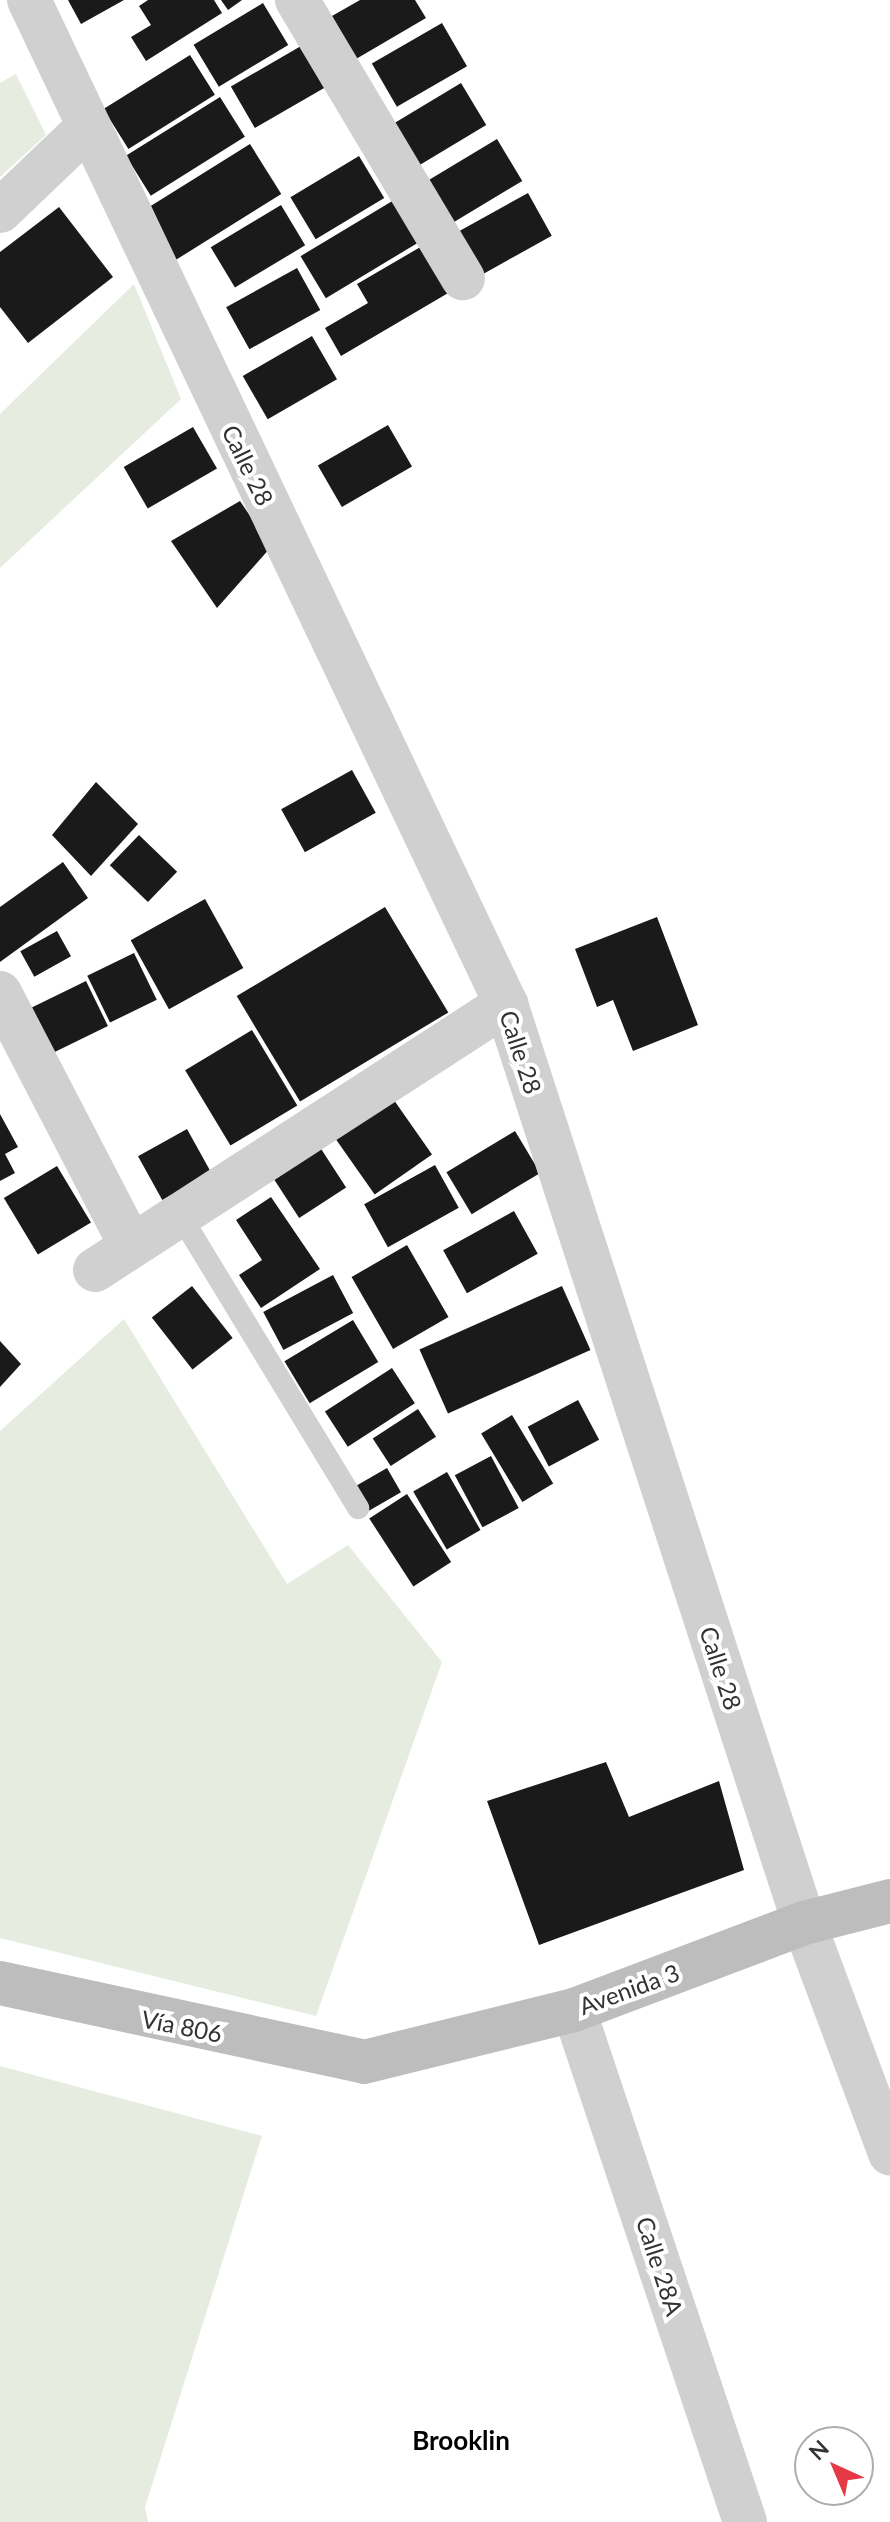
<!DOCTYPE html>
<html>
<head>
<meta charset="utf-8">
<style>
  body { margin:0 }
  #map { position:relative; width:890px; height:2522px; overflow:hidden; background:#fff; font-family:Lato,sans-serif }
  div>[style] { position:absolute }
  .green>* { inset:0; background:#e6ecdf }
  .building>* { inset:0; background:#1a1a1a; transform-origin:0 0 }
  .lane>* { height:22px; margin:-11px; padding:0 11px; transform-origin:11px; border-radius:11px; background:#d0d0d0 }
  .street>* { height:44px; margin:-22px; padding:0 22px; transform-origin:22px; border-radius:22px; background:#d0d0d0 }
  .secondary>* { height:44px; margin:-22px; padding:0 22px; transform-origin:22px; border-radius:22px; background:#bdbdbd }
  span { translate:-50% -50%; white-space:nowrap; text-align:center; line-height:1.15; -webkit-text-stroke:8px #fff; paint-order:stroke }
  .street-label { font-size:24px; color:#333 }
  .neighbourhood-label { font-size:26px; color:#000; font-weight:700 }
  .north { position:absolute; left:794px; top:2426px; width:80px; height:80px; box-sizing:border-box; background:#fff; border:2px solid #adadad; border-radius:50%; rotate:316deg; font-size:22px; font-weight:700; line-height:32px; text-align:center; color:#333 }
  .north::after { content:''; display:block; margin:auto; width:28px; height:36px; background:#e63946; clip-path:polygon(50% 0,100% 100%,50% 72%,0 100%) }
</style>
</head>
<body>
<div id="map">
  <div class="green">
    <div style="clip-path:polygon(16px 74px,46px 135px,0 177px,0 83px)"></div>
    <div style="clip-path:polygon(134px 284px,181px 399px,0 568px,0 414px)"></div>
    <div style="clip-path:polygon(124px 1319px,287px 1584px,348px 1545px,442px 1662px,316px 2016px,0 1938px,0 1431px)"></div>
    <div style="clip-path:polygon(0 2066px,262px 2136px,145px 2507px,148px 2522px,0 2522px)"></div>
  </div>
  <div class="building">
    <div style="clip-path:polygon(68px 0,124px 0,81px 24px)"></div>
    <div style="clip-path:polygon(148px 0,214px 0,222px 13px,146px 61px,131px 37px,151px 25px,139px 6px)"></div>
    <div style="clip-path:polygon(221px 0,242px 0,228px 10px)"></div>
    <div style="clip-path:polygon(360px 0,415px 0,426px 18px,356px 59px,332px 16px)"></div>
    <div style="left:263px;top:3px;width:49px;height:81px;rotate:59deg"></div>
    <div style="left:442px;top:23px;width:50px;height:81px;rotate:60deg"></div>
    <div style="left:301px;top:46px;width:48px;height:81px;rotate:60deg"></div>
    <div style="left:190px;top:55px;width:47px;height:102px;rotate:58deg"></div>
    <div style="left:461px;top:83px;width:49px;height:80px;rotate:59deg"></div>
    <div style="left:220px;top:97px;width:47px;height:111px;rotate:58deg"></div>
    <div style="left:497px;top:139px;width:49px;height:81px;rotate:59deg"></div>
    <div style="left:250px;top:144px;width:59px;height:127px;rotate:58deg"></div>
    <div style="left:359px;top:156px;width:49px;height:80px;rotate:59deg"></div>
    <div style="left:528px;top:193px;width:49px;height:81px;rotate:61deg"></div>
    <div style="left:394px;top:200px;width:49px;height:109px;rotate:59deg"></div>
    <div style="left:281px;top:205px;width:47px;height:82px;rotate:59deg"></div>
    <div style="clip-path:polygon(59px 207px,113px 277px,28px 343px,0 307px,0 252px)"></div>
    <div style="clip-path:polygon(429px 242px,455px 289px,341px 356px,325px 328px,368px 303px,357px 284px)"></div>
    <div style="left:297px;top:268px;width:48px;height:81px;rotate:61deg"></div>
    <div style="left:312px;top:336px;width:50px;height:80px;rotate:60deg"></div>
    <div style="left:388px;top:425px;width:48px;height:81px;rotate:60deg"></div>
    <div style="left:193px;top:427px;width:48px;height:80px;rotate:60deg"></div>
    <div style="clip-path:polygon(240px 501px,271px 547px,217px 608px,171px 541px)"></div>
    <div style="left:352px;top:770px;width:49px;height:81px;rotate:61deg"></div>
    <div style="clip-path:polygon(96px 782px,138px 824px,91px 876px,52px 835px)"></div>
    <div style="left:139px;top:835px;width:53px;height:42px;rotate:44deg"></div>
    <div style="clip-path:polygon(63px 862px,88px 898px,0 962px,0 907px)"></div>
    <div style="left:205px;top:899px;width:79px;height:85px;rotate:61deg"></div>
    <div style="left:385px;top:907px;width:123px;height:173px;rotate:59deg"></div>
    <div style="clip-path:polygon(657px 917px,698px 1025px,633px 1051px,613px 1000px,597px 1007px,575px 949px)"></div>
    <div style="left:57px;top:931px;width:29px;height:42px;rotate:61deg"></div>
    <div style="left:134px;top:953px;width:52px;height:52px;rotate:64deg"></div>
    <div style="left:86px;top:981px;width:50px;height:74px;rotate:64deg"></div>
    <div style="left:252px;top:1030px;width:88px;height:78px;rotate:59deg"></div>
    <div style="left:389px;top:1093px;width:75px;height:70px;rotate:55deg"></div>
    <div style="clip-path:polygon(0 1114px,18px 1147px,5px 1154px,15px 1173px,0 1181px)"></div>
    <div style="left:187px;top:1129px;width:50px;height:56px;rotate:61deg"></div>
    <div style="left:515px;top:1131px;width:49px;height:80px;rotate:59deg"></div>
    <div style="left:314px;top:1138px;width:59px;height:56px;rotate:57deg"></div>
    <div style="left:435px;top:1165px;width:49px;height:81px;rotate:61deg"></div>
    <div style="left:57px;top:1166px;width:66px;height:62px;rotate:59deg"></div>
    <div style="clip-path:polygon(271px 1197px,320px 1269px,261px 1308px,239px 1275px,262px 1260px,236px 1220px)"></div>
    <div style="left:514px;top:1211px;width:49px;height:81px;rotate:61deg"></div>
    <div style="left:407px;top:1245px;width:83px;height:64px;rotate:60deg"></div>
    <div style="left:333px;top:1275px;width:43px;height:79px;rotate:62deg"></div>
    <div style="left:192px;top:1286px;width:66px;height:51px;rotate:52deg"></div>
    <div style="left:562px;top:1286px;width:70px;height:156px;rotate:66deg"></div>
    <div style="left:353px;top:1320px;width:49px;height:80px;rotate:59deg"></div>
    <div style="clip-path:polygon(0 1341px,21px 1364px,0 1387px)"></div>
    <div style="left:392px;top:1368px;width:42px;height:80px;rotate:57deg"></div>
    <div style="left:578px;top:1400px;width:45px;height:57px;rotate:62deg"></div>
    <div style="left:418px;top:1409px;width:33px;height:54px;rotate:57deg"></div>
    <div style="left:512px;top:1415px;width:80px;height:36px;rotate:59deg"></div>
    <div style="left:491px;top:1456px;width:59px;height:41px;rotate:62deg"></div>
    <div style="left:387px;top:1468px;width:28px;height:39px;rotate:60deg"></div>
    <div style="left:447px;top:1472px;width:67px;height:39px;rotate:60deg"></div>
    <div style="left:407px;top:1494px;width:81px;height:45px;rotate:57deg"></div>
    <div style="clip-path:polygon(606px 1762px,629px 1817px,719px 1781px,744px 1870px,539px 1945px,487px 1801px)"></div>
  </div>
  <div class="lane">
    <div style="left:177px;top:1210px;width:349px;rotate:58.7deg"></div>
  </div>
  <div class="street">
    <div style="left:29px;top:0;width:1112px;rotate:64.59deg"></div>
    <div style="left:506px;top:1004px;width:966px;rotate:72.03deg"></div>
    <div style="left:804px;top:1923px;width:246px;rotate:69.5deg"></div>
    <div style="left:297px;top:0;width:324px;rotate:59.2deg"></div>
    <div style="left:0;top:211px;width:120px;rotate:-43.7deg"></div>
    <div style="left:0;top:993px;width:283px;rotate:62.6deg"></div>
    <div style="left:95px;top:1270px;width:490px;rotate:-32.9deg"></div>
    <div style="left:574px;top:2010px;width:540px;rotate:71.53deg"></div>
  </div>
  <div class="secondary">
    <div style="left:0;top:1983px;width:372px;rotate:12.2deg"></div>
    <div style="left:364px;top:2062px;width:216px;rotate:-13.9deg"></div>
    <div style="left:574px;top:2010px;width:246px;rotate:-20.7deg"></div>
    <div style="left:804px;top:1923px;width:89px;rotate:-14.3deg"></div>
  </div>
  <div class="street-label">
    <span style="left:248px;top:465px;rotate:64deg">Calle 28</span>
    <span style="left:521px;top:1052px;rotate:72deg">Calle 28</span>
    <span style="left:721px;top:1668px;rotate:72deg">Calle 28</span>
    <span style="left:629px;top:1989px;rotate:-20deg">Avenida 3</span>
    <span style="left:182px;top:2026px;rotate:11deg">Vía 806</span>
    <span style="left:660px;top:2266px;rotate:72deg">Calle 28A</span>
  </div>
  <div class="neighbourhood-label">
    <span style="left:461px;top:2441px">Brooklin</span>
  </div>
  <div class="north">N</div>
</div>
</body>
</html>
